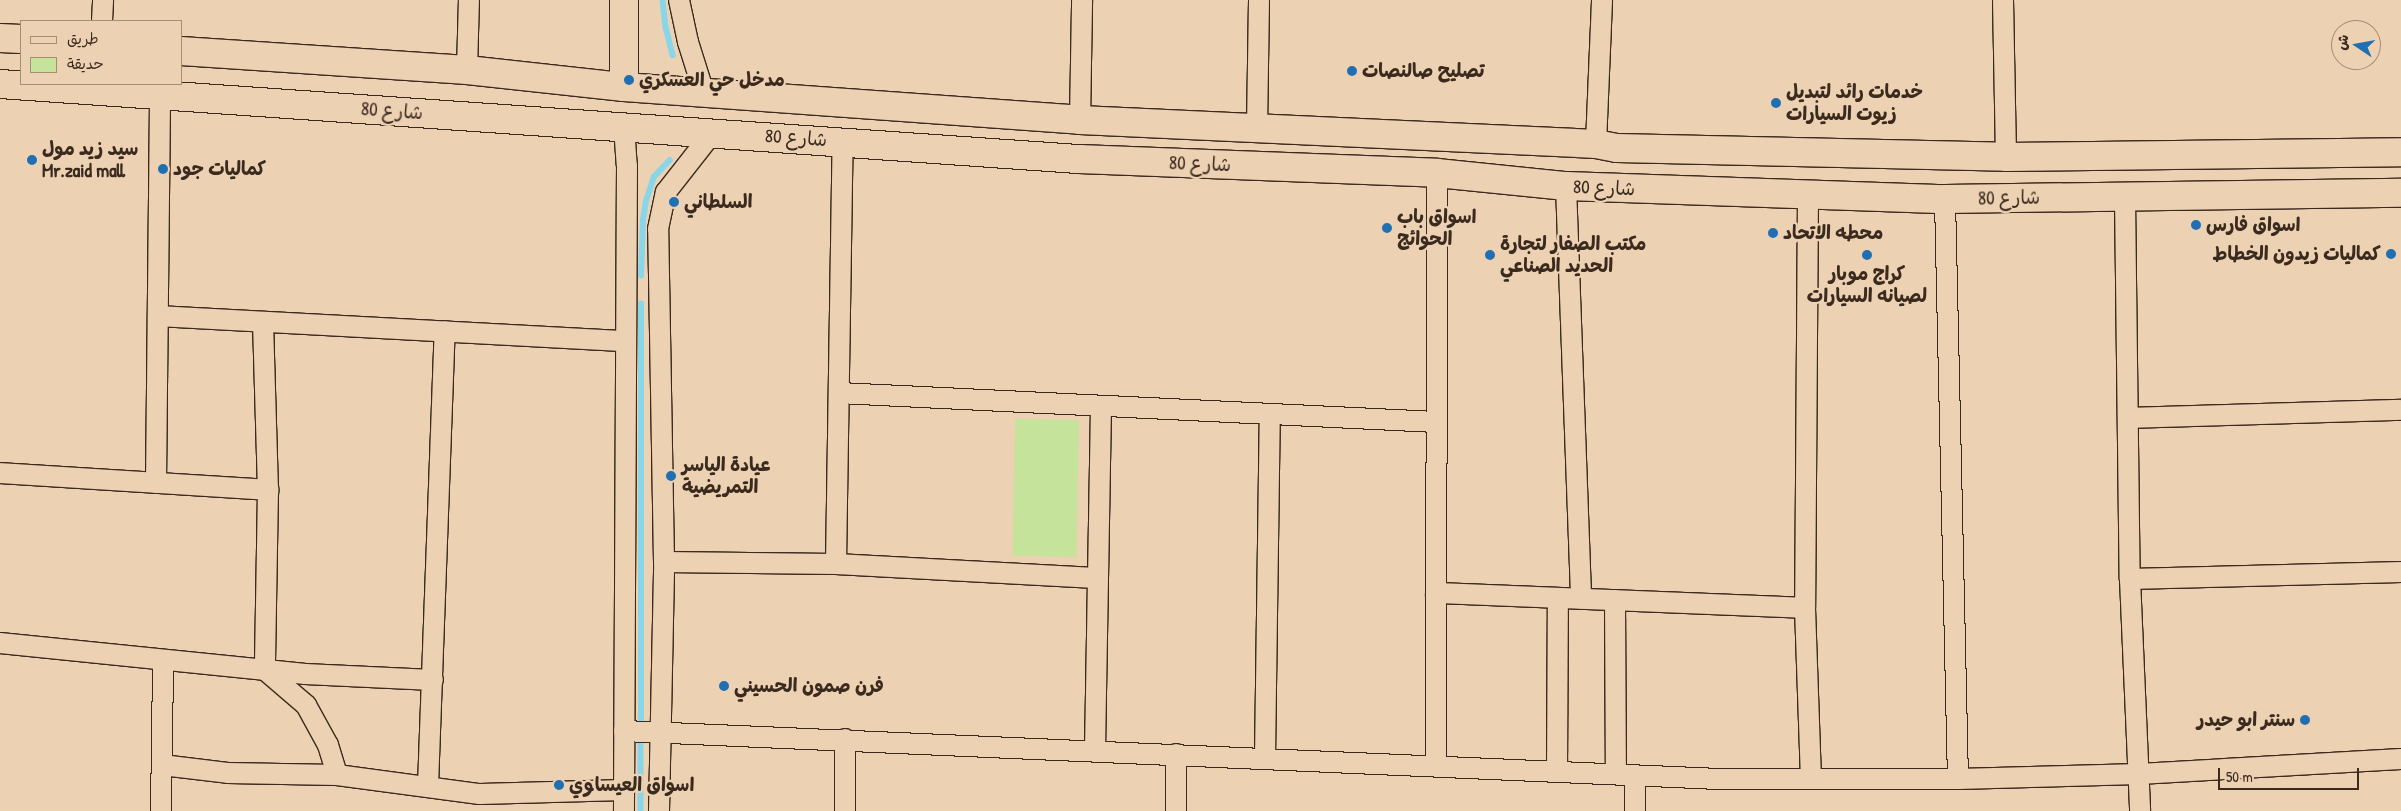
<!DOCTYPE html>
<html>
<head>
<meta charset="utf-8">
<style>
  body { margin:0 }
  #map { position:relative; width:2401px; height:811px; overflow:hidden; background:#ecd1b3; font-family:"Patrick Hand","Playpen Sans Arabic",sans-serif }
  div>[style] { position:absolute }
  .green>* { inset:0; background:#c6e39b; transform-origin:0 0 }
  .stream>* { height:5.5px; margin:-2.75px; padding:0 2.75px; transform-origin:2.75px; border-radius:2.75px; background:#8ad6e9 }
  .roads { filter:drop-shadow(1px 0 #3b2a1e) drop-shadow(-1px 0 #3b2a1e) drop-shadow(0 1px #3b2a1e) drop-shadow(0 -1px #3b2a1e) }
  .street>* { height:20px; margin:-10px; padding:0 10px; transform-origin:10px; border-radius:10px; background:#ecd1b3 }
  .secondary>* { height:28px; margin:-14px; padding:0 14px; transform-origin:14px; border-radius:14px; background:#ecd1b3 }
  .primary>* { height:28px; margin:-14px; padding:0 14px; transform-origin:14px; border-radius:14px; background:#ecd1b3 }
  .dots>* { width:14px; height:14px; translate:-50% -50%; box-sizing:border-box; border:2px solid #ecd1b3; border-radius:50% }
  span { translate:-50% -50%; white-space:nowrap; text-align:center; line-height:1.15; -webkit-text-stroke:4.5px #ecd1b3; paint-order:stroke }
  .poi-label { font-size:19px; color:#3b2a1e; font-weight:700 }
  .left { translate:0 -50%; text-align:left }
  .right { translate:-100% -50%; text-align:right }
  .street-label { font-size:19px; color:#3b2a1e }
  .legend { position:absolute; left:20px; top:20px; width:162px; height:65px; box-sizing:border-box; background:#ecd1b3; border:1px solid #a58e77; margin:0; padding:6px 9px; list-style:none; font-size:15px; color:#3b2a1e }
  .legend li { display:flex; align-items:center; gap:10px; height:25px }
  .legend b { width:25px; border:1px solid #a58e77 }
  .north { position:absolute; left:2331px; top:20px; width:50px; height:50px; box-sizing:border-box; background:#ecd1b3; border:1px solid #a58e77; border-radius:50%; rotate:282deg; font-size:14px; font-weight:700; line-height:20px; text-align:center; color:#3b2a1e }
  .north::after { content:''; display:block; margin:auto; width:18px; height:22px; background:#1f6fb2; clip-path:polygon(50% 0,100% 100%,50% 72%,0 100%) }
  .scale { position:absolute; left:2218px; top:768px; width:141px; height:22px; box-sizing:border-box; border:2px solid #3b2a1e; border-top:0; padding-left:6px; font-size:15px; line-height:18px; white-space:nowrap; color:#3b2a1e; -webkit-text-stroke:4px #ecd1b3; paint-order:stroke }
</style>
</head>
<body>
<div id="map">
  <div class="green">
    <div style="left:1015px;top:419px;width:64px;height:137px;rotate:1deg"></div>
  </div>
  <div class="stream">
    <div style="left:663px;top:0;width:27px;rotate:84deg"></div>
    <div style="left:666px;top:27px;width:29px;rotate:76deg"></div>
    <div style="left:641px;top:276px;width:56px;rotate:-88deg"></div>
    <div style="left:643px;top:220px;width:19px;rotate:-81deg"></div>
    <div style="left:646px;top:201px;width:25px;rotate:-72deg"></div>
    <div style="left:654px;top:177px;width:23px;rotate:-47deg"></div>
    <div style="left:641px;top:720px;width:416px;rotate:-90deg"></div>
    <div style="left:641px;top:743px;width:68px;rotate:90deg"></div>
  </div>
  <div class="roads">
    <div class="street">
      <div style="left:679px;top:0;width:43px;rotate:77.9deg"></div>
      <div style="left:688px;top:42px;width:53px;rotate:72.6deg"></div>
      <div style="left:2003px;top:0;width:157px;rotate:88.9deg"></div>
      <div style="left:102px;top:21px;width:21px;rotate:-87deg"></div>
      <div style="left:467px;top:70px;width:70px;rotate:-88.4deg"></div>
      <div style="left:1080px;top:120px;width:120px;rotate:-89deg"></div>
      <div style="left:624px;top:126px;width:39px;rotate:86deg"></div>
      <div style="left:627px;top:165px;width:646px;rotate:90.27deg"></div>
      <div style="left:1257px;top:128px;width:128px;rotate:-89.1deg"></div>
      <div style="left:1596px;top:144px;width:144px;rotate:-87.6deg"></div>
      <div style="left:1566px;top:186px;width:413px;rotate:87.9deg"></div>
      <div style="left:1808px;top:195px;width:413px;rotate:90.4deg"></div>
      <div style="left:1805px;top:608px;width:171px;rotate:88deg"></div>
      <div style="left:2125px;top:197px;width:382px;rotate:89.3deg"></div>
      <div style="left:2130px;top:579px;width:232px;rotate:87.5deg"></div>
      <div style="left:1945px;top:199px;width:580px;rotate:88.72deg"></div>
      <div style="left:158px;top:316px;width:468px;rotate:3.1deg"></div>
      <div style="left:263px;top:322px;width:168px;rotate:88.3deg"></div>
      <div style="left:268px;top:490px;width:180px;rotate:91deg"></div>
      <div style="left:265px;top:670px;width:54px;rotate:40.5deg"></div>
      <div style="left:306px;top:705px;width:46px;rotate:61.2deg"></div>
      <div style="left:328px;top:745px;width:31px;rotate:73deg"></div>
      <div style="left:337px;top:775px;width:144px;rotate:7.6deg"></div>
      <div style="left:480px;top:794px;width:144px;rotate:-1.6deg"></div>
      <div style="left:839px;top:393px;width:599px;rotate:2.78deg"></div>
      <div style="left:2128px;top:418px;width:273px;rotate:-1.7deg"></div>
      <div style="left:0;top:473px;width:269px;rotate:3.6deg"></div>
      <div style="left:156px;top:483px;width:388px;rotate:-89.4deg"></div>
      <div style="left:664px;top:562px;width:172px;rotate:0.7deg"></div>
      <div style="left:836px;top:564px;width:260px;rotate:3.1deg"></div>
      <div style="left:836px;top:564px;width:423px;rotate:-89.1deg"></div>
      <div style="left:2130px;top:579px;width:271px;rotate:-1.5deg"></div>
      <div style="left:1436px;top:593px;width:369px;rotate:2.3deg"></div>
      <div style="left:1615px;top:600px;width:174px;rotate:89.7deg"></div>
      <div style="left:0;top:643px;width:307px;rotate:5.8deg"></div>
      <div style="left:305px;top:674px;width:128px;rotate:2.7deg"></div>
      <div style="left:624px;top:731px;width:1097px;rotate:2.51deg"></div>
      <div style="left:1720px;top:779px;width:238px"></div>
      <div style="left:1958px;top:779px;width:181px;rotate:-1.6deg"></div>
      <div style="left:2139px;top:774px;width:262px;rotate:-3.3deg"></div>
      <div style="left:1095px;top:750px;width:344px;rotate:-89deg"></div>
      <div style="left:1265px;top:758px;width:344px;rotate:-89.2deg"></div>
      <div style="left:162px;top:765px;width:66px;rotate:6.9deg"></div>
      <div style="left:228px;top:773px;width:109px;rotate:1.1deg"></div>
      <div style="left:1436px;top:766px;width:593px;rotate:-89.9deg"></div>
      <div style="left:1557px;top:771px;width:173px;rotate:-89.7deg"></div>
      <div style="left:428px;top:786px;width:455px;rotate:-87.9deg"></div>
      <div style="left:161px;top:811px;width:151px;rotate:-89.2deg"></div>
      <div style="left:659px;top:811px;width:249px;rotate:-88.8deg"></div>
      <div style="left:664px;top:562px;width:333px;rotate:-91deg"></div>
      <div style="left:658px;top:229px;width:38px;rotate:-78deg"></div>
      <div style="left:666px;top:192px;width:76px;rotate:-51.9deg"></div>
      <div style="left:845px;top:811px;width:72px;rotate:-90deg"></div>
      <div style="left:1176px;top:811px;width:57px;rotate:-90deg"></div>
      <div style="left:1635px;top:811px;width:36px;rotate:-90deg"></div>
    </div>
    <div class="secondary">
      <div style="left:624px;top:87px;width:87px;rotate:-90deg"></div>
    </div>
    <div class="primary">
      <div style="left:0;top:38px;width:21px;rotate:3deg"></div>
      <div style="left:181px;top:51px;width:287px;rotate:3.8deg"></div>
      <div style="left:467px;top:70px;width:158px;rotate:6.2deg"></div>
      <div style="left:624px;top:87px;width:457px;rotate:4.1deg"></div>
      <div style="left:1080px;top:120px;width:517px;rotate:2.66deg"></div>
      <div style="left:1596px;top:144px;width:21px;rotate:11deg"></div>
      <div style="left:1617px;top:148px;width:389px;rotate:1.3deg"></div>
      <div style="left:2006px;top:157px;width:395px;rotate:-0.7deg"></div>
      <div style="left:0;top:84px;width:1082px;rotate:3.98deg"></div>
      <div style="left:1079px;top:159px;width:358px;rotate:2.2deg"></div>
      <div style="left:1437px;top:173px;width:130px;rotate:5.8deg"></div>
      <div style="left:1566px;top:186px;width:379px;rotate:2deg"></div>
      <div style="left:1945px;top:199px;width:456px;rotate:-0.8deg"></div>
    </div>
  </div>
  <div class="dots">
    <div style="left:1352px;top:71px;background:#1f6fb2"></div>
    <div style="left:629px;top:80px;background:#1f6fb2"></div>
    <div style="left:1776px;top:103px;background:#1f6fb2"></div>
    <div style="left:32px;top:160px;background:#1f6fb2"></div>
    <div style="left:163px;top:169px;background:#1f6fb2"></div>
    <div style="left:674px;top:202px;background:#1f6fb2"></div>
    <div style="left:2196px;top:225px;background:#1f6fb2"></div>
    <div style="left:1387px;top:228px;background:#1f6fb2"></div>
    <div style="left:1773px;top:233px;background:#1f6fb2"></div>
    <div style="left:2391px;top:254px;background:#1f6fb2"></div>
    <div style="left:1490px;top:255px;background:#1f6fb2"></div>
    <div style="left:1867px;top:255px;background:#1f6fb2"></div>
    <div style="left:671px;top:476px;background:#1f6fb2"></div>
    <div style="left:724px;top:686px;background:#1f6fb2"></div>
    <div style="left:2305px;top:720px;background:#1f6fb2"></div>
    <div style="left:559px;top:785px;background:#1f6fb2"></div>
  </div>
  <div class="poi-label">
    <span class="left" style="left:1362px;top:71px">تصليح صالنصات</span>
    <span class="left" style="left:639px;top:80px">مدخل حي العسكري</span>
    <span class="left" style="left:1786px;top:103px">خدمات رائد لتبديل<br>زيوت السيارات</span>
    <span class="left" style="left:42px;top:160px">سيد زيد مول<br>Mr.zaid mall</span>
    <span class="left" style="left:173px;top:169px">كماليات جود</span>
    <span class="left" style="left:684px;top:202px">السلطاني</span>
    <span class="left" style="left:1397px;top:228px">اسواق باب<br>الحوائج</span>
    <span class="left" style="left:2206px;top:225px">اسواق فارس</span>
    <span class="left" style="left:1783px;top:233px">محطه الاتحاد</span>
    <span class="left" style="left:1500px;top:255px">مكتب الصفار لتجارة<br>الحديد الصناعي</span>
    <span class="right" style="left:2381px;top:254px">كماليات زيدون الخطاط</span>
    <span style="left:1867px;top:285px">كراج موبار<br>لصيانه السيارات</span>
    <span class="left" style="left:682px;top:476px">عيادة الياسر<br>التمريضية</span>
    <span class="left" style="left:734px;top:686px">فرن صمون الحسيني</span>
    <span class="right" style="left:2295px;top:720px">سنتر ابو حيدر</span>
    <span class="left" style="left:569px;top:785px">اسواق العيساوي</span>
  </div>
  <div class="street-label">
    <span style="left:392px;top:111px;rotate:4deg">شارع 80</span>
    <span style="left:796px;top:138px;rotate:4deg">شارع 80</span>
    <span style="left:1200px;top:164px;rotate:2deg">شارع 80</span>
    <span style="left:1604px;top:188px;rotate:2deg">شارع 80</span>
    <span style="left:2009px;top:198px;rotate:-1deg">شارع 80</span>
  </div>
  <ul class="legend">
  <li><b style="height:6px;background:#ecd1b3"></b>طريق</li>
  <li><b style="height:14px;background:#c6e39b"></b>حديقة</li>
  </ul>
  <div class="north">ش</div>
  <div class="scale">50 m</div>
</div>
</body>
</html>
